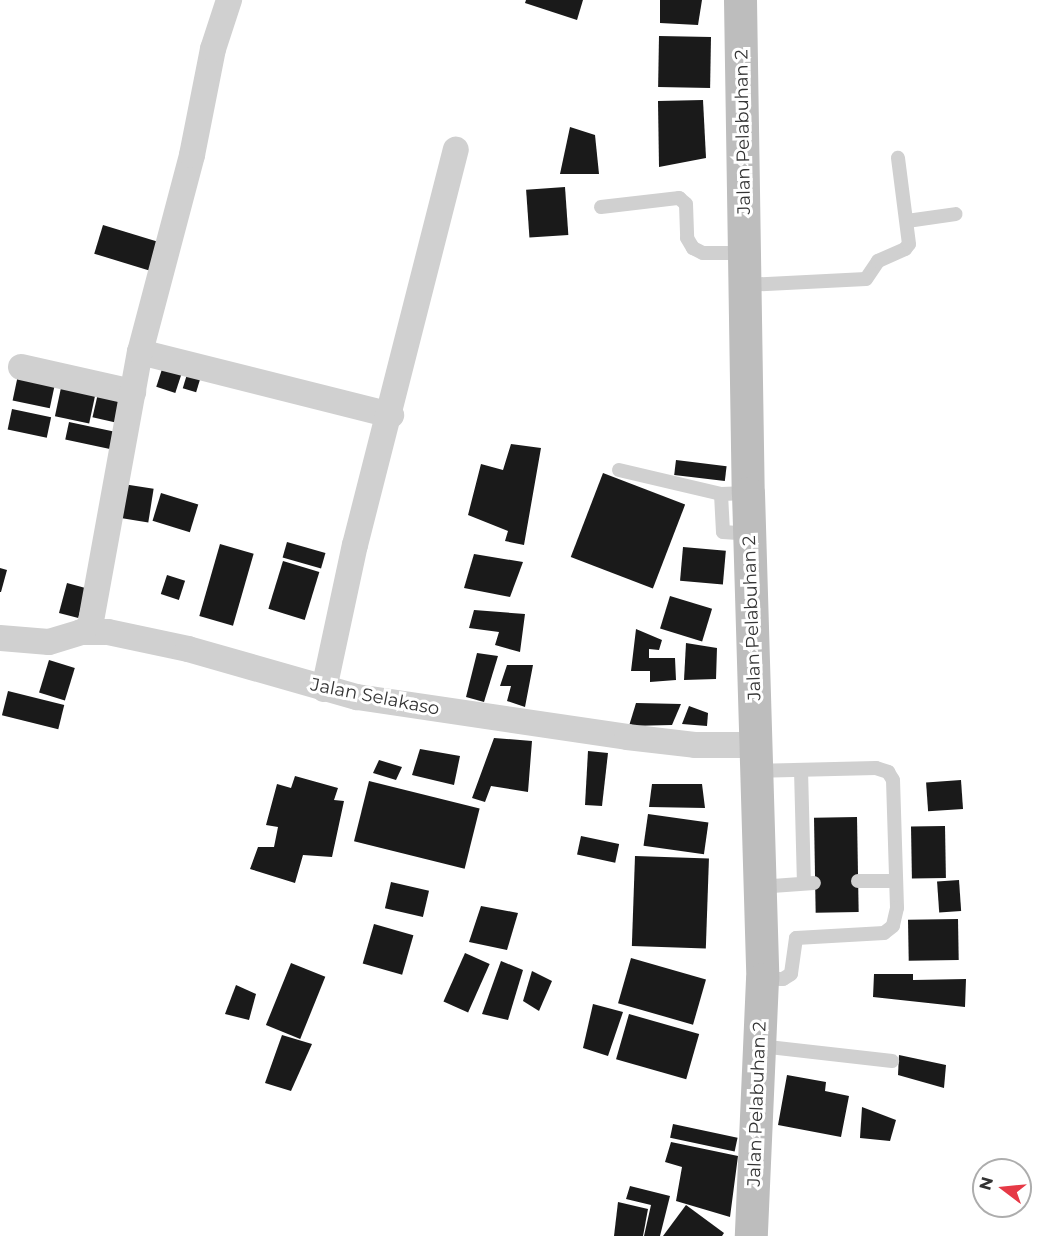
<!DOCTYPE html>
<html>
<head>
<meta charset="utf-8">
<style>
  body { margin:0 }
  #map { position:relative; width:1050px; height:1236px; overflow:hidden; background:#fff; font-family:Montserrat,sans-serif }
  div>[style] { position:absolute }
  .building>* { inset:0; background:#1a1a1a; transform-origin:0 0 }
  .lane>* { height:14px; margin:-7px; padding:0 7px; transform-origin:7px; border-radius:7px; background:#d0d0d0 }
  .street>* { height:26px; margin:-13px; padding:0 13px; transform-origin:13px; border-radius:13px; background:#d0d0d0 }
  .secondary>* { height:33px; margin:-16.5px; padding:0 16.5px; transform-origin:16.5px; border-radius:16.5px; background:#bdbdbd }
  span { translate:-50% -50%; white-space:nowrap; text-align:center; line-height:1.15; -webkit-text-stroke:6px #fff; paint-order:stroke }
  .street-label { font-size:18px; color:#333 }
  .north { position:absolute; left:972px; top:1158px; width:60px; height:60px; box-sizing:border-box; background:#fff; border:2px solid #adadad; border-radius:50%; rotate:286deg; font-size:16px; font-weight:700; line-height:24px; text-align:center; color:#333 }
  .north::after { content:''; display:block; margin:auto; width:21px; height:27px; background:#e63946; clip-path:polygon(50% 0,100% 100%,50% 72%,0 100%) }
</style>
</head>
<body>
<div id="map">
  <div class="building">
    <div style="clip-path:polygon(526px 0,583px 0,577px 20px,525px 3px)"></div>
    <div style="clip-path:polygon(660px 0,702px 0,698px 25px,660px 23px)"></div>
    <div style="left:659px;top:36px;width:52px;height:51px;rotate:1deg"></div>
    <div style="clip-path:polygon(703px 100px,706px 158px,659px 167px,658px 101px)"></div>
    <div style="clip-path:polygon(570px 127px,595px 135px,599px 174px,560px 174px)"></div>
    <div style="left:565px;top:187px;width:48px;height:39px;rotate:86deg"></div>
    <div style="left:103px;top:225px;width:66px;height:30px;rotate:17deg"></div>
    <div style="left:164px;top:363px;width:20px;height:25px;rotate:18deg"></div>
    <div style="left:188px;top:371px;width:14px;height:18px;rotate:17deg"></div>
    <div style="left:18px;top:375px;width:38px;height:26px;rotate:12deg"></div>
    <div style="left:62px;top:383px;width:35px;height:34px;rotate:12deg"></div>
    <div style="left:99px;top:389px;width:26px;height:29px;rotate:13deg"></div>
    <div style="left:12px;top:409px;width:40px;height:21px;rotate:12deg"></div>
    <div style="left:69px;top:422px;width:48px;height:18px;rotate:12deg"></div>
    <div style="clip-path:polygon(511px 444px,541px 448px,524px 545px,505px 541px,508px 531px,468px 515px,481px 464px,503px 470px)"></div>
    <div style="left:676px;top:460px;width:51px;height:15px;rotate:7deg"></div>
    <div style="left:603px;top:473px;width:88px;height:90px;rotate:21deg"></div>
    <div style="left:123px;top:484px;width:31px;height:34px;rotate:9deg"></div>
    <div style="left:161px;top:493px;width:39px;height:29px;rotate:17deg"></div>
    <div style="left:287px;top:542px;width:40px;height:16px;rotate:16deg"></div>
    <div style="left:220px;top:544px;width:35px;height:75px;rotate:16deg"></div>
    <div style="left:683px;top:547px;width:43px;height:34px;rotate:5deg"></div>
    <div style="clip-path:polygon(474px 554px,523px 562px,510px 597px,464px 588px)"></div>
    <div style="left:283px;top:561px;width:38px;height:50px;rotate:17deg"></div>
    <div style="clip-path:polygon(0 568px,7px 570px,1px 592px,0 592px)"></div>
    <div style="left:167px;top:575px;width:19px;height:20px;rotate:18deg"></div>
    <div style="left:67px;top:583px;width:20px;height:31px;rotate:15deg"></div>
    <div style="left:670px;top:596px;width:44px;height:34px;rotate:17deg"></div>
    <div style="clip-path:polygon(474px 610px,525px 614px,520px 652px,495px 645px,499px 632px,469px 628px)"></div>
    <div style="clip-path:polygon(636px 629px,662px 640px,659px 650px,649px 649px,649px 658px,675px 658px,676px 680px,650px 682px,650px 671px,631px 671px)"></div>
    <div style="clip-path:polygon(686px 643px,717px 648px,716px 679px,684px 680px)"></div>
    <div style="clip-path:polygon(477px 653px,498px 656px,484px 702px,466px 697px)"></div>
    <div style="left:49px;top:660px;width:27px;height:34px;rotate:17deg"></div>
    <div style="clip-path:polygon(507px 665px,533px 665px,525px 707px,507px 701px,511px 686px,500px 686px)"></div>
    <div style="left:8px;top:691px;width:58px;height:25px;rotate:14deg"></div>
    <div style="clip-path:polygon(636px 703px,681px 704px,672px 725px,629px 726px)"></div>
    <div style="clip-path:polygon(689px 706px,708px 713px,707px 726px,682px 724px)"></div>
    <div style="clip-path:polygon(494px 738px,532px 741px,528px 792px,491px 786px,485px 802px,472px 798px)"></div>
    <div style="clip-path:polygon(420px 749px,460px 756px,454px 785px,412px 775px)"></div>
    <div style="clip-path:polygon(588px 751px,608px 753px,602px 806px,585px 805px)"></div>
    <div style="clip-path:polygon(379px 760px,402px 767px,396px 780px,373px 773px)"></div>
    <div style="clip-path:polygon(295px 776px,338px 788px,334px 800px,344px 801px,332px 857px,303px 855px,295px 883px,250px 869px,258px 847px,274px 847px,278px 827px,266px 825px,277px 784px,291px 788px)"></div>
    <div style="left:961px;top:780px;width:29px;height:35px;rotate:86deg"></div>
    <div style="left:369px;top:781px;width:114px;height:62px;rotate:14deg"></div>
    <div style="clip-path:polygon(652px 784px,702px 784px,705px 808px,649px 807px)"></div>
    <div style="left:648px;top:814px;width:61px;height:32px;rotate:8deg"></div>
    <div style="left:857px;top:817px;width:95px;height:43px;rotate:89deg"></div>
    <div style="left:945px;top:826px;width:52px;height:34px;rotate:89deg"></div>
    <div style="left:581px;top:836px;width:39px;height:19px;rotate:12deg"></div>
    <div style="left:635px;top:856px;width:74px;height:90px;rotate:2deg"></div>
    <div style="left:959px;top:880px;width:31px;height:22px;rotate:86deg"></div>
    <div style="left:391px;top:882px;width:39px;height:27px;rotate:13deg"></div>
    <div style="clip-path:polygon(481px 906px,518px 913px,507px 950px,469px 942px)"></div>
    <div style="left:958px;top:919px;width:41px;height:50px;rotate:89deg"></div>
    <div style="left:374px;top:924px;width:41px;height:41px;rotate:16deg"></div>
    <div style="left:465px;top:953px;width:27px;height:53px;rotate:24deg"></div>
    <div style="left:631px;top:958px;width:78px;height:47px;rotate:16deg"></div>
    <div style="clip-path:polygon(501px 961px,523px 970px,508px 1020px,482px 1014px)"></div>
    <div style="left:291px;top:963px;width:37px;height:67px;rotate:22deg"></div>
    <div style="clip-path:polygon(532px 971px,552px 981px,539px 1011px,523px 1001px)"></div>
    <div style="clip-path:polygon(874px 974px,913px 974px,913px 980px,966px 979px,965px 1007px,873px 997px)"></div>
    <div style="clip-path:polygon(236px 985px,256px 994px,249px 1020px,225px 1014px)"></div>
    <div style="clip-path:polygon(593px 1004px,623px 1012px,608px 1056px,583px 1048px)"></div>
    <div style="left:629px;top:1014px;width:73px;height:47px;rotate:16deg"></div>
    <div style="clip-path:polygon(282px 1035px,312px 1044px,291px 1091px,265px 1083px)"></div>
    <div style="clip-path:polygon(899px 1055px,946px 1065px,944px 1088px,898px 1075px)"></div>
    <div style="clip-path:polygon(787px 1075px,826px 1082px,825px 1091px,849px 1096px,841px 1137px,778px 1125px)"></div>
    <div style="clip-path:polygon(862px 1107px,896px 1120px,890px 1141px,860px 1138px)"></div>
    <div style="left:673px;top:1124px;width:66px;height:14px;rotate:12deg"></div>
    <div style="clip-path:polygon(671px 1142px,738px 1156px,730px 1217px,676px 1201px,682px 1167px,665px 1162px)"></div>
    <div style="clip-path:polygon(630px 1186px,670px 1196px,660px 1236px,644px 1236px,651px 1205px,626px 1199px)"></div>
    <div style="clip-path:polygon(618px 1202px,648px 1209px,643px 1236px,614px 1236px)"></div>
    <div style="clip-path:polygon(686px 1205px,724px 1233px,722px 1236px,663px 1236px)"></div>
  </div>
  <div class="lane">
    <div style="left:601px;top:207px;width:79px;rotate:-6.6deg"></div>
    <div style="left:679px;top:198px;width:9px;rotate:41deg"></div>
    <div style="left:686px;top:204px;width:34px;rotate:88deg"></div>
    <div style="left:687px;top:238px;width:12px;rotate:59deg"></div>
    <div style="left:693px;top:248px;width:11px;rotate:27deg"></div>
    <div style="left:703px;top:253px;width:41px"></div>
    <div style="left:907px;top:221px;width:49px;rotate:-8.1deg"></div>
    <div style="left:746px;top:285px;width:120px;rotate:-2.9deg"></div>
    <div style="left:866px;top:279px;width:22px;rotate:-56deg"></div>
    <div style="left:878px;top:261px;width:30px;rotate:-24deg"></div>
    <div style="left:905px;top:249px;width:6px;rotate:-51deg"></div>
    <div style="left:909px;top:244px;width:87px;rotate:-97.3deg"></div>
    <div style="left:619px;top:470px;width:105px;rotate:13.2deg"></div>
    <div style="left:721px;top:494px;width:27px;rotate:-2deg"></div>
    <div style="left:721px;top:494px;width:38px;rotate:87deg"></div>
    <div style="left:723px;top:532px;width:26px;rotate:4deg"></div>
    <div style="left:801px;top:770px;width:113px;rotate:88.5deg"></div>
    <div style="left:756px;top:771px;width:120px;rotate:-1.4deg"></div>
    <div style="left:876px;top:768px;width:13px;rotate:18deg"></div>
    <div style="left:888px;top:772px;width:9px;rotate:58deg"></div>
    <div style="left:893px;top:780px;width:128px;rotate:88.2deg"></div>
    <div style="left:897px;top:908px;width:18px;rotate:103deg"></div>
    <div style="left:893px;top:926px;width:11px;rotate:142deg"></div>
    <div style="left:884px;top:933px;width:88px;rotate:176.7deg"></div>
    <div style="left:796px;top:938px;width:36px;rotate:98deg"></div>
    <div style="left:791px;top:974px;width:9px;rotate:148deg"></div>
    <div style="left:783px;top:979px;width:21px;rotate:180deg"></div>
    <div style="left:858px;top:881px;width:38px"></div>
    <div style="left:760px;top:887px;width:54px;rotate:-4.2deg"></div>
    <div style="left:760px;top:1046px;width:133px;rotate:6.5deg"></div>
  </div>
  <div class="street">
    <div style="left:140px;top:352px;width:259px;rotate:14.1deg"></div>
    <div style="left:21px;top:367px;width:115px;rotate:12.6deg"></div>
    <div style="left:89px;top:632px;width:285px;rotate:-79.7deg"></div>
    <div style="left:140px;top:352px;width:204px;rotate:-75.2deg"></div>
    <div style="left:192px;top:155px;width:108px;rotate:-78.8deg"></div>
    <div style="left:213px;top:49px;width:52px;rotate:-71.9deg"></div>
    <div style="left:0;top:638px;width:49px;rotate:4.7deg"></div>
    <div style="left:49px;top:642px;width:34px;rotate:-17deg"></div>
    <div style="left:81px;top:632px;width:27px"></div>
    <div style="left:108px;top:632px;width:82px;rotate:12deg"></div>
    <div style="left:188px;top:649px;width:176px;rotate:15.9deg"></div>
    <div style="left:357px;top:697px;width:273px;rotate:8.4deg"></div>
    <div style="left:627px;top:737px;width:68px;rotate:6.7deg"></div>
    <div style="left:695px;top:745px;width:61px"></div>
    <div style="left:324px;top:689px;width:147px;rotate:-77.9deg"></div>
    <div style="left:355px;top:545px;width:408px;rotate:-75.7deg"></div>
  </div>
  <div class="secondary">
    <div style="left:740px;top:0;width:493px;rotate:89.1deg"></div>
    <div style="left:748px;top:493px;width:486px;rotate:88.3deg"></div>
    <div style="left:762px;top:979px;width:257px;rotate:92.5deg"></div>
  </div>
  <div class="street-label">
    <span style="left:743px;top:132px;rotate:-91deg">Jalan Pelabuhan 2</span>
    <span style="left:752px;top:618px;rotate:-92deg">Jalan Pelabuhan 2</span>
    <span style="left:375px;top:697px;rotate:11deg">Jalan Selakaso</span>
    <span style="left:757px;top:1104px;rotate:-88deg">Jalan Pelabuhan 2</span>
  </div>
  <div class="north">N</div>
</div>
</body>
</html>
